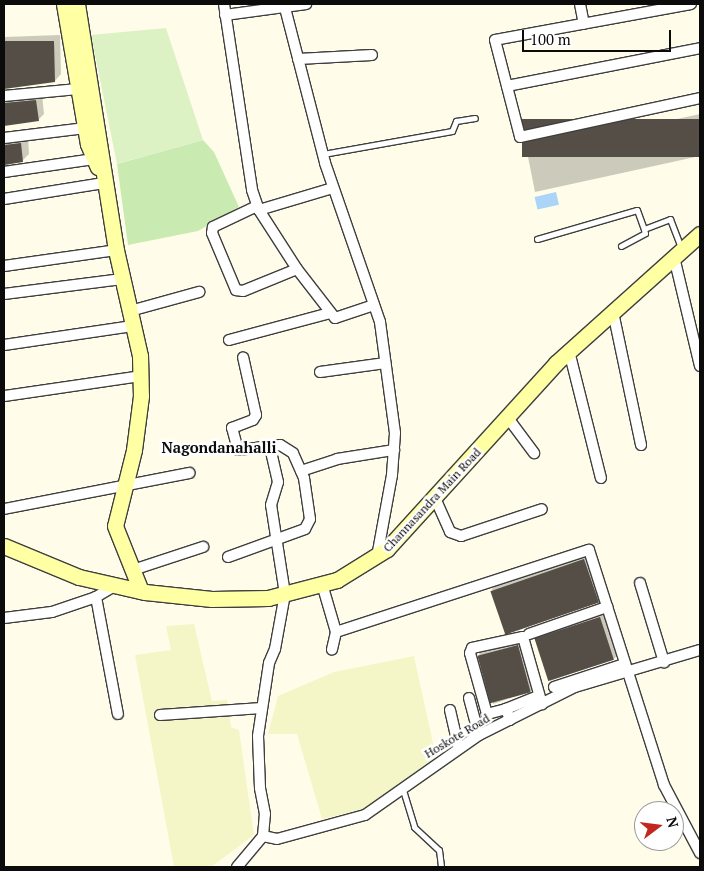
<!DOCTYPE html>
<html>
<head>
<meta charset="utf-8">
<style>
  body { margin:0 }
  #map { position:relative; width:704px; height:871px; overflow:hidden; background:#fffde9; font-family:"PT Serif",serif }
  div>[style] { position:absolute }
  .farmland>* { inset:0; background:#f5f6c8 }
  .green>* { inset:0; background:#c9ebb2 }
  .pitch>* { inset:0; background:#ddf2c4 }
  .water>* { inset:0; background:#abd4f9; transform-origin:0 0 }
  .shadow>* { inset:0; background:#0003 }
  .building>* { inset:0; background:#544e47; transform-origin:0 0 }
  .roads { filter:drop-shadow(1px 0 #3e3e3e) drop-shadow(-1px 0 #3e3e3e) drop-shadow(0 1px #3e3e3e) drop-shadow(0 -1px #3e3e3e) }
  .lane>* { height:5px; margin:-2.5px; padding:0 2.5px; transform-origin:2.5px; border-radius:2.5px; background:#fff }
  .street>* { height:10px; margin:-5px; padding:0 5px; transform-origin:5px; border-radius:5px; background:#fff }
  .secondary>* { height:15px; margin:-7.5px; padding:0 7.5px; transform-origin:7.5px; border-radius:7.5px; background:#ffffa4 }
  span { translate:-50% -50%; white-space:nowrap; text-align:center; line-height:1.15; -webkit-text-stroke:5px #fff; paint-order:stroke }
  .street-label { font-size:12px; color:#0b0b0b }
  .quarter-label { font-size:15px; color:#0b0b0b; font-weight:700 }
  .frame { position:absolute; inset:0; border:5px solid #0b0b0b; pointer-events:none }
  .north { position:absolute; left:634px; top:801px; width:50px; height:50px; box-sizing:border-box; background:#fff; border:1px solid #9d9d9d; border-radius:50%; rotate:75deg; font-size:14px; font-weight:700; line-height:20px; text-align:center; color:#0b0b0b }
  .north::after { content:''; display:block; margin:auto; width:18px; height:22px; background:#c2271d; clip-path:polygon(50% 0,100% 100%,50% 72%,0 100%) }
  .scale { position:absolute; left:522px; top:30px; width:149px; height:22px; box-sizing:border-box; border:2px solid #0b0b0b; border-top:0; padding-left:6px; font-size:15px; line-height:18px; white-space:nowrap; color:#0b0b0b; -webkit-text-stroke:4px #fff; paint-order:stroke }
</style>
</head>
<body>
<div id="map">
  <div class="farmland">
    <div style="clip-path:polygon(194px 624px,212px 701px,227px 700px,231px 727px,239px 730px,254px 835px,211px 867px,174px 867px,135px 655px,171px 650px,166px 626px)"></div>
    <div style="clip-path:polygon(414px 656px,436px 757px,367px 808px,322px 819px,297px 734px,268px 734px,278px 696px,334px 672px)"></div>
  </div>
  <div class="green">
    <div style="clip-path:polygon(203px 140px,214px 152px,239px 207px,198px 231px,128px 245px,117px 164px)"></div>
  </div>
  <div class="pitch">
    <div style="clip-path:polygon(166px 28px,203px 140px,117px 164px,91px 35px)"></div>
  </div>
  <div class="water">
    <div style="left:556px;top:192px;width:13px;height:22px;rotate:77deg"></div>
  </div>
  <div class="shadow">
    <div style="clip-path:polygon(60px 35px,61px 74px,55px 81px,4px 88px,4px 93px,42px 94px,44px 114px,38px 120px,4px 124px,4px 37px)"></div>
    <div style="clip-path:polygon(700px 114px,700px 156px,535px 192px,528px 157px,534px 150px)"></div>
    <div style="clip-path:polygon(4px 136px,28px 137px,29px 154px,22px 161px,4px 166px)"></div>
    <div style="clip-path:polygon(591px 553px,605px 595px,598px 602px,491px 590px,498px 583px)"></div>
    <div style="clip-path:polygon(607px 611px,620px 652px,614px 659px,550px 681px,536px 640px,543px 633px)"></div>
    <div style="clip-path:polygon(524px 639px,537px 684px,531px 691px,493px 704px,479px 654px,485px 648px)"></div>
  </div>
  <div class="building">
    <div style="clip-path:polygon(4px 41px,54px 41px,55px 82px,4px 89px)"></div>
    <div style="clip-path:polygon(36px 100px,39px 121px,4px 126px,4px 103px)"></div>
    <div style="left:700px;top:119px;width:38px;height:178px;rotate:90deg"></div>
    <div style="clip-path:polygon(21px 143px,23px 162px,4px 165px,4px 145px)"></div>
    <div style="left:584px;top:559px;width:46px;height:99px;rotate:71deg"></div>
    <div style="left:600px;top:617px;width:45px;height:69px;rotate:72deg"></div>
    <div style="left:518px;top:645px;width:49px;height:42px;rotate:75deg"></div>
  </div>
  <div class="roads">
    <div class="lane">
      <div style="left:323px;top:154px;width:131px;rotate:-10.1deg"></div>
      <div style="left:452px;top:131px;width:11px;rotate:-68deg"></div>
      <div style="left:456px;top:121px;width:19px;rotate:-9deg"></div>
      <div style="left:537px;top:239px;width:104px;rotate:-16.2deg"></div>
      <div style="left:637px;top:210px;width:20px;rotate:70deg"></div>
      <div style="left:644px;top:229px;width:28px;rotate:-21deg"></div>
      <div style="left:670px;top:219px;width:31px;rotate:69deg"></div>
      <div style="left:621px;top:246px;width:27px;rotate:-28deg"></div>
      <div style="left:645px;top:233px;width:4px;rotate:-104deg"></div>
      <div style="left:403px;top:790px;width:39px;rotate:73deg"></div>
      <div style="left:414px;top:827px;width:34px;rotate:43deg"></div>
      <div style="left:439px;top:850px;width:17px;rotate:83deg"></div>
    </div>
    <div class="street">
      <div style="left:224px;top:4px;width:188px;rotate:81.4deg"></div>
      <div style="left:252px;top:190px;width:21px;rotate:71deg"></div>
      <div style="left:259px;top:210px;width:70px;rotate:57.2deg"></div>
      <div style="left:297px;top:269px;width:62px;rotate:52.2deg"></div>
      <div style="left:335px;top:318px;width:41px;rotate:-18.4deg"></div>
      <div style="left:284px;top:4px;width:164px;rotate:75.5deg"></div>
      <div style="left:325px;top:163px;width:168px;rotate:70.9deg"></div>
      <div style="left:380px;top:322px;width:112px;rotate:82.3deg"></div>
      <div style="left:395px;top:433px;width:42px;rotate:94.1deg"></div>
      <div style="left:392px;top:475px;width:83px;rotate:100.4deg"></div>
      <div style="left:580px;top:4px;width:20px;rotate:79deg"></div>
      <div style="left:691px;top:4px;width:199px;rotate:169.6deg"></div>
      <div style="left:495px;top:40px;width:100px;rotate:75.5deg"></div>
      <div style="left:520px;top:137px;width:184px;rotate:-12.2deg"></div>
      <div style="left:225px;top:15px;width:82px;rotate:-7.7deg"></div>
      <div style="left:298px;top:59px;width:74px;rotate:-3.1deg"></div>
      <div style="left:507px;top:86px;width:197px;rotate:-11.1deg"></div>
      <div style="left:4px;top:96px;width:74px;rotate:-5.4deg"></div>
      <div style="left:4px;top:138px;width:82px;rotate:-7deg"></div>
      <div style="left:4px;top:172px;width:91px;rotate:-8.2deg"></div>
      <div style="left:4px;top:199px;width:101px;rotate:-9.1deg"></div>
      <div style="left:257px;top:206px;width:49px;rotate:154.5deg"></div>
      <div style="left:213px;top:227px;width:6px;rotate:99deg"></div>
      <div style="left:212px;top:233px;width:62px;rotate:67.2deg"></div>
      <div style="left:236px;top:290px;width:7px;rotate:8deg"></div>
      <div style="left:243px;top:291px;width:58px;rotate:-22.2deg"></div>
      <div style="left:259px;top:210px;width:77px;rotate:-16.6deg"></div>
      <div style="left:674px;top:257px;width:112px;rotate:76.6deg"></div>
      <div style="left:4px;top:266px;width:113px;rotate:-8.1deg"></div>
      <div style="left:4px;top:294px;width:119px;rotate:-7.2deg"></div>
      <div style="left:130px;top:311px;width:72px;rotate:-15.4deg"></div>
      <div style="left:613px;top:312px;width:136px;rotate:78.1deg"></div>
      <div style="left:229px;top:340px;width:105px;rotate:-15deg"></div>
      <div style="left:4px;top:345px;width:130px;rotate:-8.4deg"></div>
      <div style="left:569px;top:351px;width:131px;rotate:75.9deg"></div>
      <div style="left:320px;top:372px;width:66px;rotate:-7.9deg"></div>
      <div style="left:4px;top:396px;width:138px;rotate:-8.3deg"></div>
      <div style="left:508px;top:418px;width:44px;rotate:53.4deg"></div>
      <div style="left:301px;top:471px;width:38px;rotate:-18deg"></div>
      <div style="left:337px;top:459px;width:58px;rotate:-9deg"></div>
      <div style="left:435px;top:498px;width:37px;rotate:66deg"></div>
      <div style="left:450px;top:532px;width:12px;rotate:20deg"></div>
      <div style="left:461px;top:536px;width:85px;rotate:-18.4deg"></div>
      <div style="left:4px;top:509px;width:189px;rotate:-11deg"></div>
      <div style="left:228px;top:557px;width:82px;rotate:-20deg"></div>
      <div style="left:305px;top:529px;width:11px;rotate:-63deg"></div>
      <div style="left:310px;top:519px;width:41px;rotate:-98.3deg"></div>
      <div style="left:304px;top:478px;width:27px;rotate:-114deg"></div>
      <div style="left:293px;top:453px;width:15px;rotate:-148deg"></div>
      <div style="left:280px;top:445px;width:42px;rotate:173.2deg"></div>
      <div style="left:238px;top:450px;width:23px;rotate:-105deg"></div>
      <div style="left:232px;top:428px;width:22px;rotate:-21deg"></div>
      <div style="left:253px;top:420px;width:6px;rotate:-59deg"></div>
      <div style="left:256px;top:415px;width:59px;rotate:-102.6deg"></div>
      <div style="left:133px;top:570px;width:74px;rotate:-18.2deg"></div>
      <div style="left:640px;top:583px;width:83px;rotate:73.1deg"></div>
      <div style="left:322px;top:584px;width:50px;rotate:73.7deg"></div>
      <div style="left:336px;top:632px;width:18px;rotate:103deg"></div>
      <div style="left:96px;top:597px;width:119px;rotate:79.4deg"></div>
      <div style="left:4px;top:618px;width:48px;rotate:-7.1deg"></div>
      <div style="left:52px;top:612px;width:46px;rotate:-18.8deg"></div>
      <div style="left:96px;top:597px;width:23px;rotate:-31deg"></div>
      <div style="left:336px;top:632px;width:266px;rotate:-18deg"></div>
      <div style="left:589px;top:550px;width:247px;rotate:72.3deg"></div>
      <div style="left:664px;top:785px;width:77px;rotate:62.1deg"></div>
      <div style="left:529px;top:634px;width:83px;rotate:-19.1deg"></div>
      <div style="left:554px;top:687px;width:74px;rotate:-18.2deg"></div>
      <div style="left:469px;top:698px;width:38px;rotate:75deg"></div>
      <div style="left:506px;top:709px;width:35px;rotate:-22deg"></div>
      <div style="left:450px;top:710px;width:39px;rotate:77deg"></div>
      <div style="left:160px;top:715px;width:102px;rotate:-3.9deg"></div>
      <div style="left:510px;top:720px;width:12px;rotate:-110deg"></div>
      <div style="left:506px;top:709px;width:20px;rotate:165deg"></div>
      <div style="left:487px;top:714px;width:63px;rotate:-105.6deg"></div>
      <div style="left:470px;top:653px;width:5px;rotate:-68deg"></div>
      <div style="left:472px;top:648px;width:52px;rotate:-12.2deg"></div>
      <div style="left:523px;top:637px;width:70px;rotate:74.2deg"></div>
      <div style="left:263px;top:836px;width:14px;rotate:12deg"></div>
      <div style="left:277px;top:839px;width:91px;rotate:-15.3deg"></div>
      <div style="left:365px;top:815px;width:139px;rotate:-35.1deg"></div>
      <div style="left:479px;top:735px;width:107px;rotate:-26.6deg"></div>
      <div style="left:575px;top:687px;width:130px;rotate:-16.5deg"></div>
      <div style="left:237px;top:867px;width:40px;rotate:-50deg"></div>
      <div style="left:263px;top:836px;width:22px;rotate:-85deg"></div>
      <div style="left:265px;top:814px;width:26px;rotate:-101deg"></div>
      <div style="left:260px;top:788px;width:52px;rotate:-92.2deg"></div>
      <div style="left:258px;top:736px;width:74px;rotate:-81.4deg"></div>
      <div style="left:269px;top:663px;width:15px;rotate:-67deg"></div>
      <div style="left:275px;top:649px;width:56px;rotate:-79.7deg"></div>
      <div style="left:285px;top:594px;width:90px;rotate:-98.9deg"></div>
      <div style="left:271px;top:505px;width:24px;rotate:-73deg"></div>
      <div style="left:278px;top:482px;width:37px;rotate:-103deg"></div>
    </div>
    <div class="secondary">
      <div style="left:64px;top:4px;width:142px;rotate:80.3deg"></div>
      <div style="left:88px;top:144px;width:25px;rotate:67deg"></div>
      <div style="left:77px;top:4px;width:249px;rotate:81deg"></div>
      <div style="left:116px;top:250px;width:109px;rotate:77.2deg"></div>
      <div style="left:140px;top:356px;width:40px;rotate:88.6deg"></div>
      <div style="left:141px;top:396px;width:54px;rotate:97.4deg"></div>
      <div style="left:134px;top:450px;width:78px;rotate:104deg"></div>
      <div style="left:115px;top:526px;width:70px;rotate:68.2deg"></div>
      <div style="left:4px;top:546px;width:81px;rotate:22.5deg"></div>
      <div style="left:79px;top:577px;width:68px;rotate:12.8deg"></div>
      <div style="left:145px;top:592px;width:67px;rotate:6deg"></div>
      <div style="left:212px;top:599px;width:56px;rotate:-1deg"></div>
      <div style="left:268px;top:598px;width:71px;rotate:-14.6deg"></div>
      <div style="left:337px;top:580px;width:59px;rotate:-31.8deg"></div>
      <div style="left:387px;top:549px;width:251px;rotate:-47.7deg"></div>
      <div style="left:556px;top:363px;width:193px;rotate:-41.9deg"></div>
    </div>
  </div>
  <div class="street-label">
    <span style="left:432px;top:500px;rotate:-47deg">Channasandra Main Road</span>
    <span style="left:457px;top:736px;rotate:-31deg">Hoskote Road</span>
  </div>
  <div class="quarter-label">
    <span style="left:219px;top:448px">Nagondanahalli</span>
  </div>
  <div class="frame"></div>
  <div class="north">N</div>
  <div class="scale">100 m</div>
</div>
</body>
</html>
